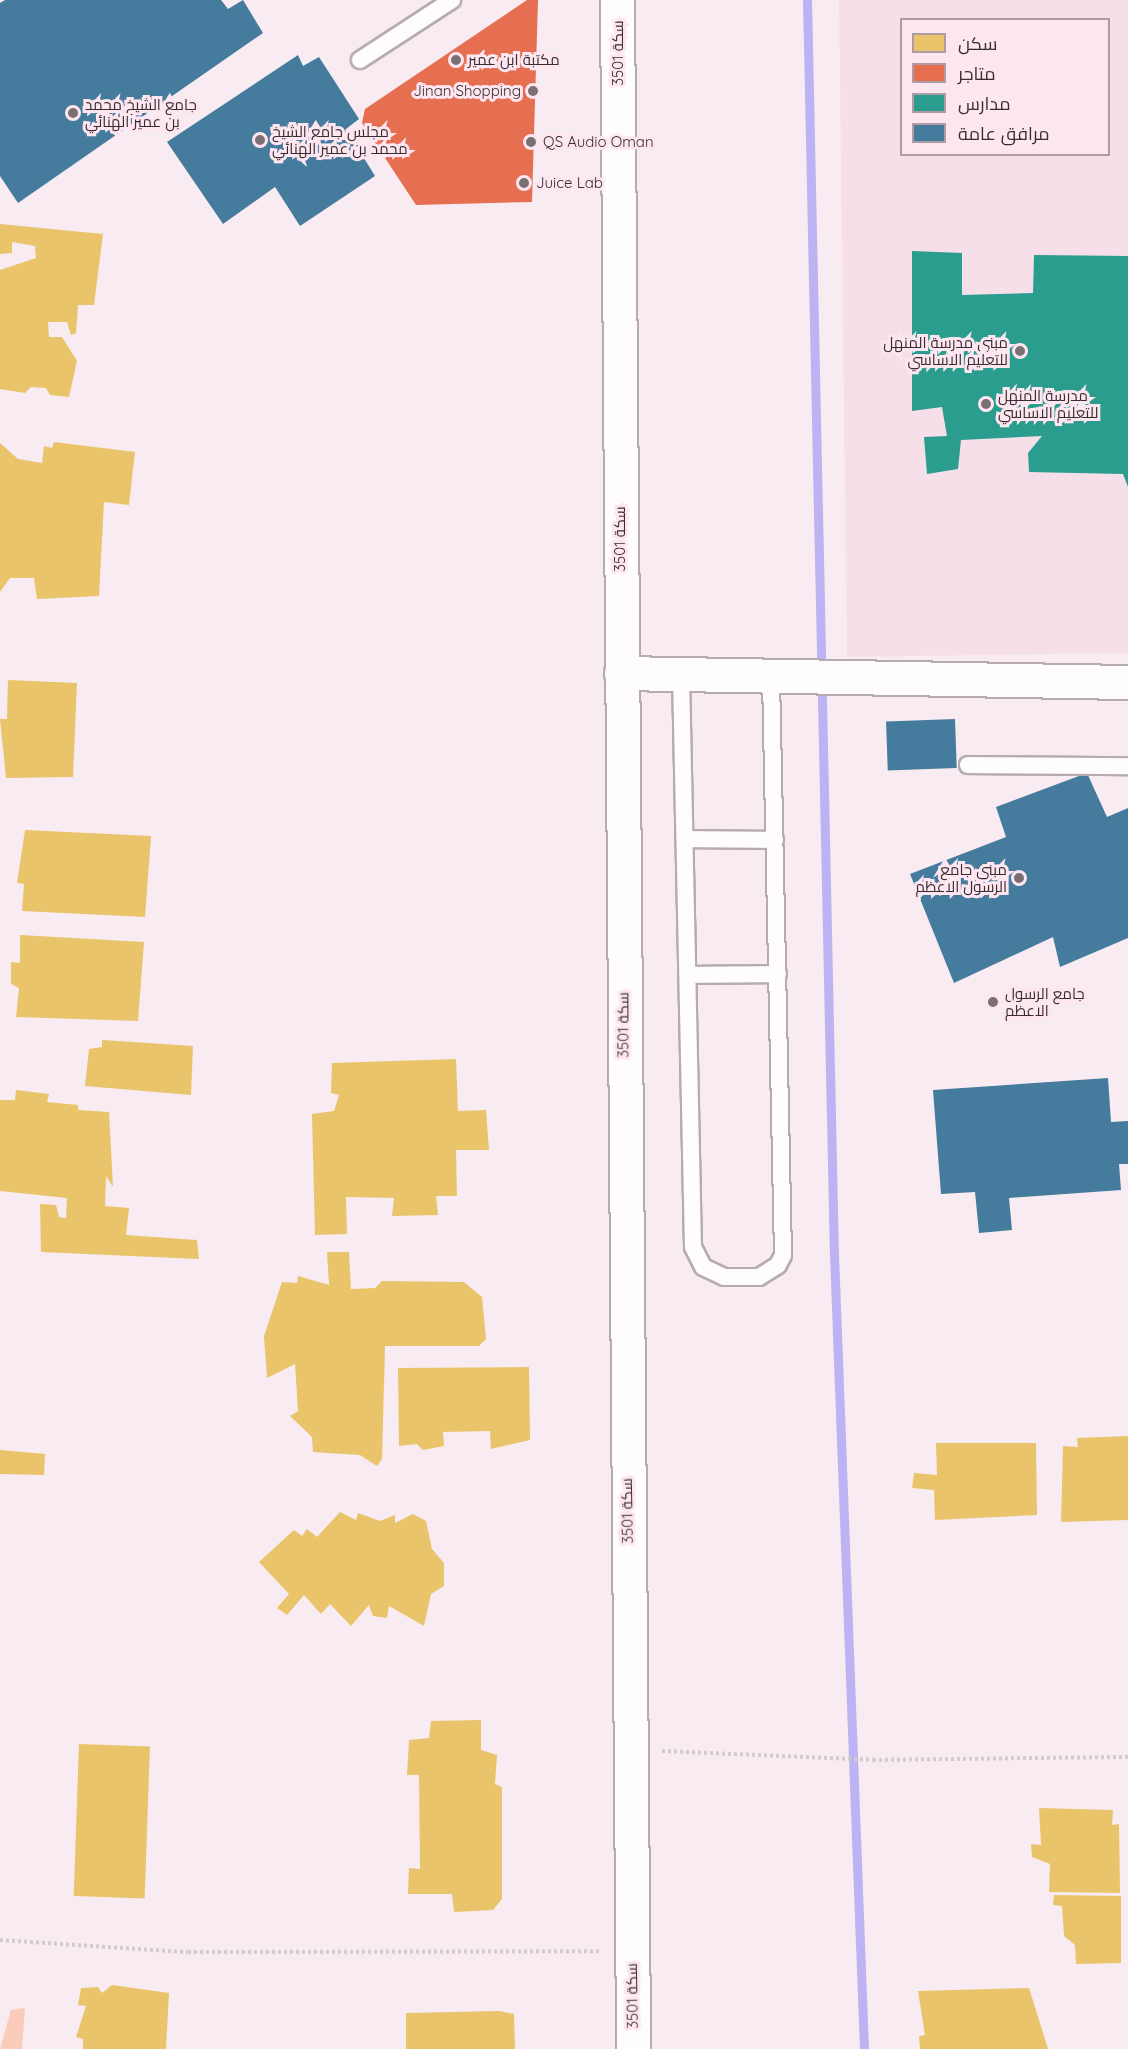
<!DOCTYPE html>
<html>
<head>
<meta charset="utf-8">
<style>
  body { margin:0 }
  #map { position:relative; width:1128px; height:2049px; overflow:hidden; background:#f8ebf1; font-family:Quicksand,Cairo,sans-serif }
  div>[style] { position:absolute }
  .built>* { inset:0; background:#f6dfe9 }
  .green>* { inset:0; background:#fbccb9 }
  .homes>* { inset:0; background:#e9c46a; transform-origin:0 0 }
  .shops>* { inset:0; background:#e76f51 }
  .schools>* { inset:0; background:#2a9d8f }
  .public>* { inset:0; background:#457b9d; transform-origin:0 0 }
  .stream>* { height:9px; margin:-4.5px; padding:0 4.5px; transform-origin:4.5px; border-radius:4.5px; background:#bdb2f2 }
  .path>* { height:4px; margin-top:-2px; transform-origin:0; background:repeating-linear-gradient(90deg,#d1cdce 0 3px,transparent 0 6px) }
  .roads { filter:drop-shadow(2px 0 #b5abb0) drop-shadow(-2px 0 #b5abb0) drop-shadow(0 2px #b5abb0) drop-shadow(0 -2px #b5abb0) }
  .lane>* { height:16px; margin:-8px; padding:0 8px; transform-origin:8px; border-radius:8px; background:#fefcfd }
  .street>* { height:33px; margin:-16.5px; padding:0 16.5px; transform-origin:16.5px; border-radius:16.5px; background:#fefcfd }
  .dots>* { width:16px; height:16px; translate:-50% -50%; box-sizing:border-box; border:3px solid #fde6f0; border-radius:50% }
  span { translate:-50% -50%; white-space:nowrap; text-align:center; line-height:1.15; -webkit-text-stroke:6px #fde6f0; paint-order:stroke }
  .street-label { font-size:15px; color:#362d31 }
  .poi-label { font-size:15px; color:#362d31 }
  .left { translate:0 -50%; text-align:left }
  .right { translate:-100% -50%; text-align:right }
  .legend { position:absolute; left:900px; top:18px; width:210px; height:138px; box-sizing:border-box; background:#fde6f0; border:2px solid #ad9ca4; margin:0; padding:8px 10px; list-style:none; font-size:18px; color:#362d31 }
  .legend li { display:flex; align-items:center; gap:12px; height:30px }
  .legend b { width:30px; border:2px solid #ad9ca4 }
</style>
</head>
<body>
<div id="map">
  <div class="built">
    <div style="clip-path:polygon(evenodd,839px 0,1128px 0,1128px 653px,847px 657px,839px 0,902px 20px,1108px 20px,1108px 154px,902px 154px,902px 20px)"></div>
  </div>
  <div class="green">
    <div style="clip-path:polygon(25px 2008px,22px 2049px,0 2049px,11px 2010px)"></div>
  </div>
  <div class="homes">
    <div style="clip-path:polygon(0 224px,103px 234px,94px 305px,78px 305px,76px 333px,71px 335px,67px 322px,48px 322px,49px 337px,62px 337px,77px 361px,69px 397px,50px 395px,46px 388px,31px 387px,25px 393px,0 389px,0 270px,36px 258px,35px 246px,12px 242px,12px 253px,0 254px)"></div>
    <div style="clip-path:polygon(54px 442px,135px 452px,129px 505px,104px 502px,99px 596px,37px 599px,34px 578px,10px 578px,0 592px,0 443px,18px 459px,42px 463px,44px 446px,52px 448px)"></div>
    <div style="clip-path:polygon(8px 680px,77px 683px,73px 777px,6px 778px,0 719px,7px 719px)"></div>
    <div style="clip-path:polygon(25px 830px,151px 836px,145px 917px,22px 911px,24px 884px,17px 883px)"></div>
    <div style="clip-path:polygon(20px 935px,144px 942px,138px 1021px,16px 1017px,19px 988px,11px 984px,11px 962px,20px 963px)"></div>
    <div style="clip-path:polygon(102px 1040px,193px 1046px,191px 1095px,85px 1086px,89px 1049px,102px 1047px)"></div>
    <div style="clip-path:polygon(456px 1059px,458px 1111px,486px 1110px,489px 1150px,456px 1150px,457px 1196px,436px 1196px,438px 1215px,392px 1216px,394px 1198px,346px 1197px,347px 1234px,315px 1235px,312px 1114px,334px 1111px,339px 1095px,331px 1093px,332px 1063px)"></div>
    <div style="clip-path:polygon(16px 1090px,49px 1094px,47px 1102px,78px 1105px,78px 1110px,109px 1112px,113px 1187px,106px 1176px,105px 1206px,129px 1208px,126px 1235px,197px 1240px,199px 1259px,41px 1252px,40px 1204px,56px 1205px,59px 1217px,66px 1218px,67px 1198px,0 1191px,0 1100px,15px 1100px)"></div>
    <div style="clip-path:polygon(327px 1252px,349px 1252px,351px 1289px,375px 1288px,382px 1281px,464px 1282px,482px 1297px,486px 1339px,479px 1346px,385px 1346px,382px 1459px,377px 1466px,360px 1455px,313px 1452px,312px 1437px,290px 1416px,298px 1411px,295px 1364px,267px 1378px,264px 1336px,282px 1282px,297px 1283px,298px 1276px,329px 1285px)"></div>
    <div style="clip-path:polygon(529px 1367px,530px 1440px,491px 1449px,490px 1431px,443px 1432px,444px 1446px,423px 1450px,417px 1444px,399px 1446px,398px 1368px)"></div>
    <div style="clip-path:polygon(1128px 1436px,1128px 1520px,1061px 1522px,1063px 1446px,1078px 1447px,1077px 1438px)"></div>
    <div style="clip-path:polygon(936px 1443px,1036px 1443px,1037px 1515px,935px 1520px,934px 1490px,912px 1488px,914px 1473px,937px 1475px)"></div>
    <div style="clip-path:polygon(0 1450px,45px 1454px,44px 1475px,0 1474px)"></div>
    <div style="clip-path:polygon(340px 1512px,356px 1520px,358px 1513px,380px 1521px,395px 1515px,395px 1523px,413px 1514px,426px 1521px,432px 1549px,444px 1563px,444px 1586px,431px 1594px,424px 1626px,389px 1606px,387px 1618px,373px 1616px,369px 1605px,351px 1626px,330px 1604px,321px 1614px,304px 1595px,287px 1615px,277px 1608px,289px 1594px,259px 1562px,294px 1530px,302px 1536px,307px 1529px,317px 1537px)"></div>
    <div style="clip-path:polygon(481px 1720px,481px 1750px,497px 1755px,495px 1784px,502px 1787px,502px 1899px,493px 1910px,454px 1912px,452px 1894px,408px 1894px,409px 1868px,420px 1869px,419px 1775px,407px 1775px,409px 1740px,429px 1738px,431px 1721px)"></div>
    <div style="left:79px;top:1744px;width:71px;height:152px;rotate:2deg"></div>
    <div style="clip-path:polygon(1039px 1808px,1113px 1810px,1112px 1825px,1119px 1824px,1120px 1893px,1049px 1892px,1050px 1864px,1032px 1857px,1031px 1844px,1041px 1845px)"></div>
    <div style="clip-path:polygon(1054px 1895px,1121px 1896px,1121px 1963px,1076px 1964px,1075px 1945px,1064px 1936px,1062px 1906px,1053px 1905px)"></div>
    <div style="clip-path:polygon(112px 1985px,169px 1993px,166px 2049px,83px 2049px,83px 2039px,76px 2037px,86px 2006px,78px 2005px,81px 1988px,98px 1987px,102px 1993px)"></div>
    <div style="clip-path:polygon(1029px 1988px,1048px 2049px,920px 2049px,919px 2036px,925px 2035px,918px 1991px)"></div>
    <div style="clip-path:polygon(499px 2011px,514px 2014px,515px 2049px,406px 2049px,406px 2013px)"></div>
  </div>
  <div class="shops">
    <div style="clip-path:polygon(527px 0,538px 0,532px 202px,416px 205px,362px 123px,365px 109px)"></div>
  </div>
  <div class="schools">
    <div style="clip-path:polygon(912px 251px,962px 253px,962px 295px,1033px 293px,1034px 255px,1128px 256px,1128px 487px,1123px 474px,1029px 472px,1028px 453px,1042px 436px,961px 440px,958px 469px,927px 474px,924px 437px,947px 436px,942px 407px,912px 411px)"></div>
  </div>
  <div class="public">
    <div style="clip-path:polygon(5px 0,221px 0,228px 9px,243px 0,263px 33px,18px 203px,0 176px,0 3px)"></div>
    <div style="clip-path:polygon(298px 55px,303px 66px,319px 57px,359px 119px,346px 129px,375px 176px,300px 226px,275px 187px,223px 224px,167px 142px)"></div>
    <div style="left:955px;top:719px;width:49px;height:69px;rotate:88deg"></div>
    <div style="clip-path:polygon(1087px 773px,1107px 817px,1128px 808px,1128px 938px,1060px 967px,1053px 937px,954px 983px,910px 874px,1006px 837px,996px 807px)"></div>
    <div style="clip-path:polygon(1108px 1078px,1111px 1122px,1128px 1121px,1128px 1164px,1119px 1164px,1121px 1190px,1009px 1198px,1012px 1230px,979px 1233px,975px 1192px,941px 1194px,933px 1090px)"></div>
  </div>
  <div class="stream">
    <div style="left:807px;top:0;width:1254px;rotate:88.77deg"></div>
    <div style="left:834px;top:1254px;width:796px;rotate:87.84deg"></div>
  </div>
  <div class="path">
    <div style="left:662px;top:1751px;width:211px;rotate:2.4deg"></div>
    <div style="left:873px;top:1760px;width:255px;rotate:-0.7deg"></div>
    <div style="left:0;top:1940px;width:188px;rotate:3.7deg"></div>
    <div style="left:188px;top:1952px;width:413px;rotate:-0.1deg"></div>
  </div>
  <div class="roads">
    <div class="lane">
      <div style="left:360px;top:60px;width:110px;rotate:-33.1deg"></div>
      <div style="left:681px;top:675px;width:572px;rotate:88.8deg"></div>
      <div style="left:693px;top:1247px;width:22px;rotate:63deg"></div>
      <div style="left:703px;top:1267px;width:23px;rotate:25deg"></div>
      <div style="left:724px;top:1277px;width:35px"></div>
      <div style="left:759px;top:1277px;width:22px;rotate:-32deg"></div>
      <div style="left:778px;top:1265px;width:11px;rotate:-63deg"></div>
      <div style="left:783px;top:1255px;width:579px;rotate:-91.19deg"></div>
      <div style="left:968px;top:765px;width:160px;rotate:0.4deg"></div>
      <div style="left:685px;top:839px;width:90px;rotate:0.6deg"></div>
      <div style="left:688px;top:975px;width:90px;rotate:-0.6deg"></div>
    </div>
    <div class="street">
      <div style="left:617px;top:0;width:2049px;rotate:89.55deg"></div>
      <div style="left:621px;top:673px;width:507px;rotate:1.02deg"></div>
    </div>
  </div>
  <div class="dots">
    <div style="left:456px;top:60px;background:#7a7074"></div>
    <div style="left:533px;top:91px;background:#7a7074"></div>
    <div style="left:73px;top:113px;background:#7a7074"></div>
    <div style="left:260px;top:140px;background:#7a7074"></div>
    <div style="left:531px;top:142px;background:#7a7074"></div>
    <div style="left:524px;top:183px;background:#7a7074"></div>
    <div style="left:1020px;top:351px;background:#7a7074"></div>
    <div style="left:986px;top:404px;background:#7a7074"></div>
    <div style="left:1019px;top:878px;background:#7a7074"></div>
    <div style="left:993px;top:1002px;background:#7a7074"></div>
  </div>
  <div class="street-label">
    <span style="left:618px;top:53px;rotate:-90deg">سكة 3501</span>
    <span style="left:620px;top:539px;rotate:-90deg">سكة 3501</span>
    <span style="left:623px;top:1025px;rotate:-90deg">سكة 3501</span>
    <span style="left:627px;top:1511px;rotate:-91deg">سكة 3501</span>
    <span style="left:632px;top:1996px;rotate:-91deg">سكة 3501</span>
  </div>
  <div class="poi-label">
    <span class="left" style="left:468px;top:60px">مكتبة ابن عمير</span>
    <span class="right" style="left:521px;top:91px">Jinan Shopping</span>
    <span class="left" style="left:85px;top:113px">جامع الشيخ محمد<br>بن عمير الهنائي</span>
    <span class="left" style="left:272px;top:140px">مجلس جامع الشيخ<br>محمد بن عمير الهنائي</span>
    <span class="left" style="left:543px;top:142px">QS Audio Oman</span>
    <span class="left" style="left:536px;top:183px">Juice Lab</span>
    <span class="right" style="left:1008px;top:351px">مبنى مدرسة المنهل<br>للتعليم الاساسي</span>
    <span class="left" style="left:998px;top:404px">مدرسة المنهل<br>للتعليم الاساسي</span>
    <span class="right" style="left:1007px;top:878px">مبنى جامع<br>الرسول الاعظم</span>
    <span class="left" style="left:1005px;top:1002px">جامع الرسول<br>الاعظم</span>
  </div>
  <ul class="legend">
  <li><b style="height:16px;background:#e9c46a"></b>سكن</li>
  <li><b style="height:16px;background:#e76f51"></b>متاجر</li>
  <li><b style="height:16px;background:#2a9d8f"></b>مدارس</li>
  <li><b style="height:16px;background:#457b9d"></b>مرافق عامة</li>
  </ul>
</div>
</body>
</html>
